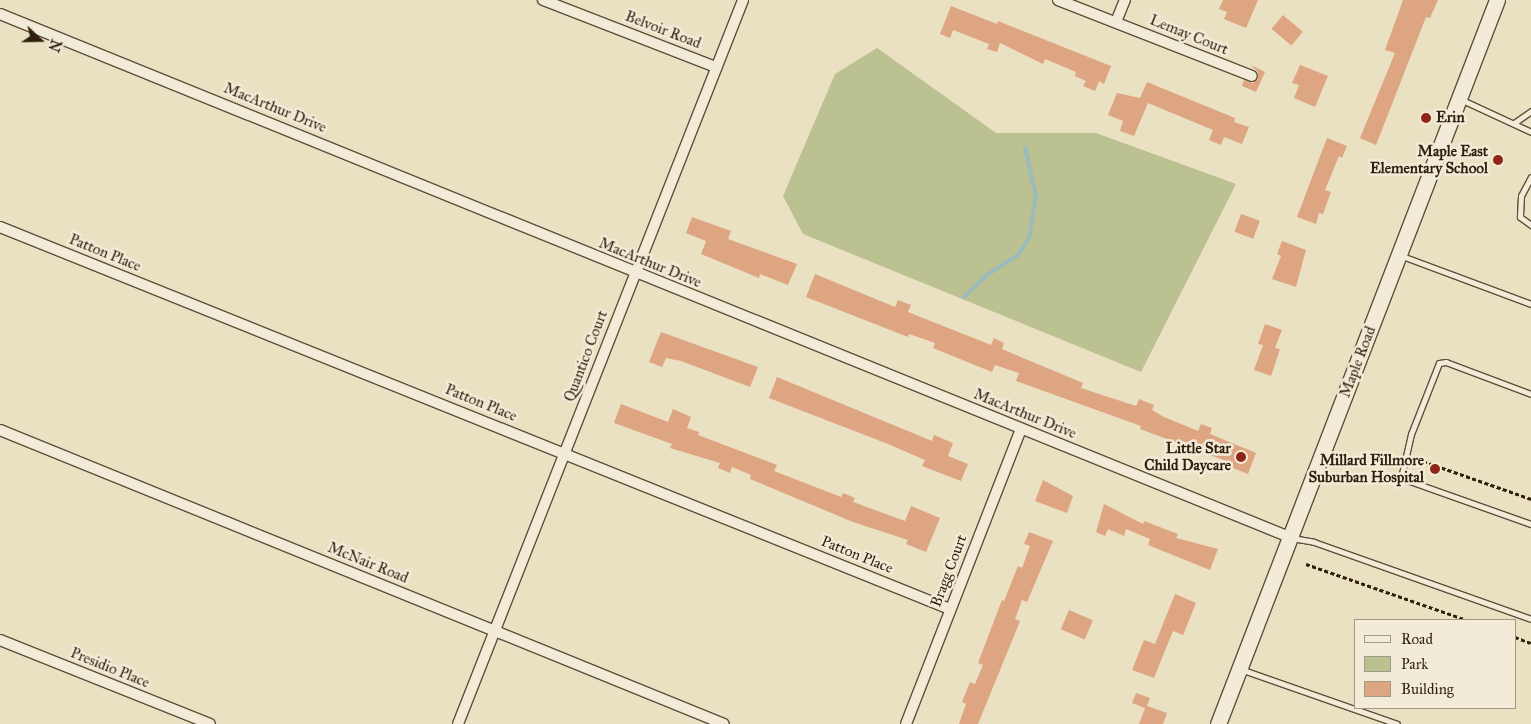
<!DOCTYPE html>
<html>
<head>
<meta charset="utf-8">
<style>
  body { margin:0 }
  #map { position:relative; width:1531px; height:724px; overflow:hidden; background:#eae0c2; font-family:"IM FELL Great Primer",serif }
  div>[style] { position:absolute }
  .green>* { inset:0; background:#bbc190 }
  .stream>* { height:4px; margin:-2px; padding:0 2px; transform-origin:2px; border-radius:2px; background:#9bbbbc }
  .building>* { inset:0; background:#dea582; transform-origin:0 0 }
  .path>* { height:2.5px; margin-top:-1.25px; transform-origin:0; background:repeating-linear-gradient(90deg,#311f0d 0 4px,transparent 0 6.5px) }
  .roads { filter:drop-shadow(1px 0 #5f4f3a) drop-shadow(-1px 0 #5f4f3a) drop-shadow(0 1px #5f4f3a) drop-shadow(0 -1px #5f4f3a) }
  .lane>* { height:5px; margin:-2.5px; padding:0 2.5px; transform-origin:2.5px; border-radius:2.5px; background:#f1ebd7 }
  .street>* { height:10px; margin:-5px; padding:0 5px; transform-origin:5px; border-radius:5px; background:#f1ebd7 }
  .secondary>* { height:15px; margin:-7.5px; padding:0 7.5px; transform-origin:7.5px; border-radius:7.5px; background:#f1ebd7 }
  .dots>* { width:14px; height:14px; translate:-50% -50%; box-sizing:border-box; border:2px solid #f1ebd7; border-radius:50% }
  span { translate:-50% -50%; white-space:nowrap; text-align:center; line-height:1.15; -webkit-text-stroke:5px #f1ebd7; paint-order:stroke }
  .street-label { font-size:15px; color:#311f0d }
  .poi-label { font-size:15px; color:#311f0d; font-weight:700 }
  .left { translate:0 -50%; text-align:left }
  .right { translate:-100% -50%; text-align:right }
  .legend { position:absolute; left:1354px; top:619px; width:162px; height:90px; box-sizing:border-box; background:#f1ebd7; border:1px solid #a49986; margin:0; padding:6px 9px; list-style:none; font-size:15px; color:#311f0d }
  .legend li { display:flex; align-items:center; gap:10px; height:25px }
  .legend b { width:25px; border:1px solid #a49986 }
  .north { position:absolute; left:15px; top:15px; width:50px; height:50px; -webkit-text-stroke:4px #f1ebd7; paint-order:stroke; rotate:111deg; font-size:14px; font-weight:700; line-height:20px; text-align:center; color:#311f0d }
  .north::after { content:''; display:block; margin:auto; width:18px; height:22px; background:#311f0d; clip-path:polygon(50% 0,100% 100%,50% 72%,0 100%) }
</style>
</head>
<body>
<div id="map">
  <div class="green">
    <div style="clip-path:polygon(877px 48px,996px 133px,1096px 133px,1236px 184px,1141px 372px,803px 234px,783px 196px,835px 74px)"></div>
  </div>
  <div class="stream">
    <div style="left:964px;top:297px;width:32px;rotate:-44deg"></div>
    <div style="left:987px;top:275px;width:37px;rotate:-33deg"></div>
    <div style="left:1018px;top:255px;width:20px;rotate:-57deg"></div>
    <div style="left:1029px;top:238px;width:43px;rotate:-80.5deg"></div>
    <div style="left:1036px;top:196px;width:50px;rotate:-102.7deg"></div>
  </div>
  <div class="building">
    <div style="clip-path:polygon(1223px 0,1258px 0,1246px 28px,1224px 19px,1227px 12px,1219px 9px)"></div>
    <div style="clip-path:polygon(1403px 0,1438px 0,1430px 18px,1426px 17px,1376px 145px,1360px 138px,1395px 53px,1385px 50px)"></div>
    <div style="clip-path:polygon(951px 6px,997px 24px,998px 21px,1111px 66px,1104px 84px,1099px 81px,1095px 91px,1083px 86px,1086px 81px,1075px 76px,1076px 72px,1045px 59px,1043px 64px,1000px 43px,997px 52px,987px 49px,989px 44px,953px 30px,950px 38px,940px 34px)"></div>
    <div style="left:1283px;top:15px;width:26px;height:18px;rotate:40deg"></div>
    <div style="clip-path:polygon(1251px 65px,1265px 72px,1256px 92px,1242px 86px,1244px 80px,1253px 83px,1258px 79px,1258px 72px)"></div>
    <div style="clip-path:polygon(1300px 65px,1328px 76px,1315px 107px,1294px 98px,1299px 85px,1292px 83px)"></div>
    <div style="clip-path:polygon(1147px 82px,1235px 118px,1234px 122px,1249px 127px,1242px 144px,1224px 137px,1221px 145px,1209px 140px,1213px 130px,1148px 103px,1134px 136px,1120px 131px,1123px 121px,1108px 115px,1117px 93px,1140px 98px)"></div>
    <div style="clip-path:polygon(1327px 138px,1347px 146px,1342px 158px,1339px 156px,1325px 190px,1331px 192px,1323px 214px,1319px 213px,1316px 224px,1297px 217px)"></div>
    <div style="left:1241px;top:214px;width:20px;height:19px;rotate:20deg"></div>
    <div style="clip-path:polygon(692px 217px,731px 231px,728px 239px,797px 264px,788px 285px,760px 274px,759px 278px,701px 254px,706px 241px,686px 233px)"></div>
    <div style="clip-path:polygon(1282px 241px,1306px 250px,1296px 287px,1272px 279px,1281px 256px,1277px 254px)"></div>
    <div style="clip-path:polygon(815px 274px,895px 307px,898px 300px,911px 305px,908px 312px,991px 345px,994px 338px,1004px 343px,1002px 349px,1083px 383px,1081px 388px,1136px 406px,1139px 399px,1154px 405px,1152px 410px,1164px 417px,1198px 431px,1201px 424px,1212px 428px,1210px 434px,1256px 453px,1248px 474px,1228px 466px,1229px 462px,1140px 429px,1141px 426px,1016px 381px,1019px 373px,995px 365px,992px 372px,933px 348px,935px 343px,909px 334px,908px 337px,806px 297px)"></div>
    <div style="clip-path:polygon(1265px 324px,1282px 330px,1275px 348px,1280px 349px,1271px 376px,1254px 370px,1263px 345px,1258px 344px)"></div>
    <div style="clip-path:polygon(661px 332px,758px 367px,750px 387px,681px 361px,666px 358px,662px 367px,649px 362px)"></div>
    <div style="clip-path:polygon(777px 377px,932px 441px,934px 435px,953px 443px,948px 456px,968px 464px,961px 481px,922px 466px,925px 460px,888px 444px,769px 398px)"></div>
    <div style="clip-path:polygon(621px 404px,668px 422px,673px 409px,691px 417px,687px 428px,699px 432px,698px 435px,777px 465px,774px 471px,841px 497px,843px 493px,855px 498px,853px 502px,905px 521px,911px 506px,940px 518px,926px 552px,906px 544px,908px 540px,853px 522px,750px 479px,751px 475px,732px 467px,730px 473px,718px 468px,720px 463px,670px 448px,672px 444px,614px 423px)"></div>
    <div style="clip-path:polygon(1043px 480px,1073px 496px,1067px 513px,1035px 501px)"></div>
    <div style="clip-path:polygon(1104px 504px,1143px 524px,1144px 521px,1178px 534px,1176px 538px,1218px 549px,1210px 570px,1148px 545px,1150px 539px,1126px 529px,1124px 536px,1108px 529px,1105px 536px,1096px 532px)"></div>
    <div style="clip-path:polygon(1029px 532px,1053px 541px,1027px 602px,1022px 600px,1015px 619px,1020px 621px,978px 724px,959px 724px,966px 704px,962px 702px,970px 682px,975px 684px,983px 665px,978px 663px,1002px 600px,1004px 601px,1018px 566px,1022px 568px,1030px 546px,1024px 544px)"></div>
    <div style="clip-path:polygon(1175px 594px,1196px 603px,1183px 635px,1173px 631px,1154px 678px,1132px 670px,1144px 640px,1155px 644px)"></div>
    <div style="left:1069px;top:610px;width:26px;height:21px;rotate:23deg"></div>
    <div style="clip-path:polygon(1136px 693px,1150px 698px,1147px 706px,1167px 713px,1163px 724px,1139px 724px,1145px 708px,1132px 703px)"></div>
  </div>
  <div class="path">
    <div style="left:1417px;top:459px;width:121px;rotate:19.3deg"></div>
    <div style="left:1306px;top:564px;width:170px;rotate:19.2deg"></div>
    <div style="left:1515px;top:637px;width:17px;rotate:21deg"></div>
  </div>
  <div class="roads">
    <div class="lane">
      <div style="left:1460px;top:99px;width:78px;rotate:24.9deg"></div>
      <div style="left:1514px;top:123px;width:21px;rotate:-35deg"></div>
      <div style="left:1531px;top:177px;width:21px;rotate:118deg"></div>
      <div style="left:1521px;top:196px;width:21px;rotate:93deg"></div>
      <div style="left:1520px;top:217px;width:14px;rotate:36deg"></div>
      <div style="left:1402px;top:256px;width:138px;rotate:20.4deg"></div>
      <div style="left:1531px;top:394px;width:91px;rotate:-159.4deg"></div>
      <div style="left:1446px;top:362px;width:7px;rotate:172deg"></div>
      <div style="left:1439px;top:363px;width:76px;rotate:111.5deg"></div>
      <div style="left:1411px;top:434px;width:45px;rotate:102.8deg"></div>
      <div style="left:1401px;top:478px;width:138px;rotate:19.5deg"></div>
      <div style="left:1292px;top:538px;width:22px;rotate:10deg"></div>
      <div style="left:1314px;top:542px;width:230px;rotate:19.5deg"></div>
      <div style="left:1240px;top:669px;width:166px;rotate:19.3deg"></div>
    </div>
    <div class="street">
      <div style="left:543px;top:0;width:186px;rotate:21.2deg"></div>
      <div style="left:1058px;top:0;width:208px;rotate:21.4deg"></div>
      <div style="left:0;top:14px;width:1391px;rotate:22.08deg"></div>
      <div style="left:1116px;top:22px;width:24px;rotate:-68deg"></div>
      <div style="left:0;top:227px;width:1024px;rotate:21.91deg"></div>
      <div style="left:0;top:430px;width:781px;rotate:22.1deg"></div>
      <div style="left:0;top:640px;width:226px;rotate:21.8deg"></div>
      <div style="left:458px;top:724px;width:778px;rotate:-68.51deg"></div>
      <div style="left:906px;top:724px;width:317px;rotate:-68.7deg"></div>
    </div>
    <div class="secondary">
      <div style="left:1218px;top:724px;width:776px;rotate:-68.93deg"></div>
    </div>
  </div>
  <div class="dots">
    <div style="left:1426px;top:118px;background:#8f2418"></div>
    <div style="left:1498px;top:160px;background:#8f2418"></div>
    <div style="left:1241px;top:457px;background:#8f2418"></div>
    <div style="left:1435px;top:469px;background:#8f2418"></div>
  </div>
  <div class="street-label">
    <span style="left:663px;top:30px;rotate:21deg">Belvoir Road</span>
    <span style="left:1189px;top:35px;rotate:22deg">Lemay Court</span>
    <span style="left:275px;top:108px;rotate:22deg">MacArthur Drive</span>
    <span style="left:105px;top:253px;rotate:22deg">Patton Place</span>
    <span style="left:650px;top:263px;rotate:22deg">MacArthur Drive</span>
    <span style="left:586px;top:356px;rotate:-69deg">Quantico Court</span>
    <span style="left:1358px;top:362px;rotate:-69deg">Maple Road</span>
    <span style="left:481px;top:403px;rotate:22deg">Patton Place</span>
    <span style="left:1025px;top:414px;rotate:22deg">MacArthur Drive</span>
    <span style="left:857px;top:555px;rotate:22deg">Patton Place</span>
    <span style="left:368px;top:563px;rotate:22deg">McNair Road</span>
    <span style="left:949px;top:571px;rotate:-69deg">Bragg Court</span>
    <span style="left:110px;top:668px;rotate:22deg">Presidio Place</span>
  </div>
  <div class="poi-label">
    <span class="left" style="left:1436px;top:118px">Erin</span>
    <span class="right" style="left:1488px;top:160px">Maple East<br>Elementary School</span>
    <span class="right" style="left:1231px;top:457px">Little Star<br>Child Daycare</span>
    <span class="right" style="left:1424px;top:469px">Millard Fillmore<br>Suburban Hospital</span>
  </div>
  <ul class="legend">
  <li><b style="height:6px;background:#f1ebd7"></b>Road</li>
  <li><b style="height:14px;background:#bbc190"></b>Park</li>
  <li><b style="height:14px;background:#dea582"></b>Building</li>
  </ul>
  <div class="north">N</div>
</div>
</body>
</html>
